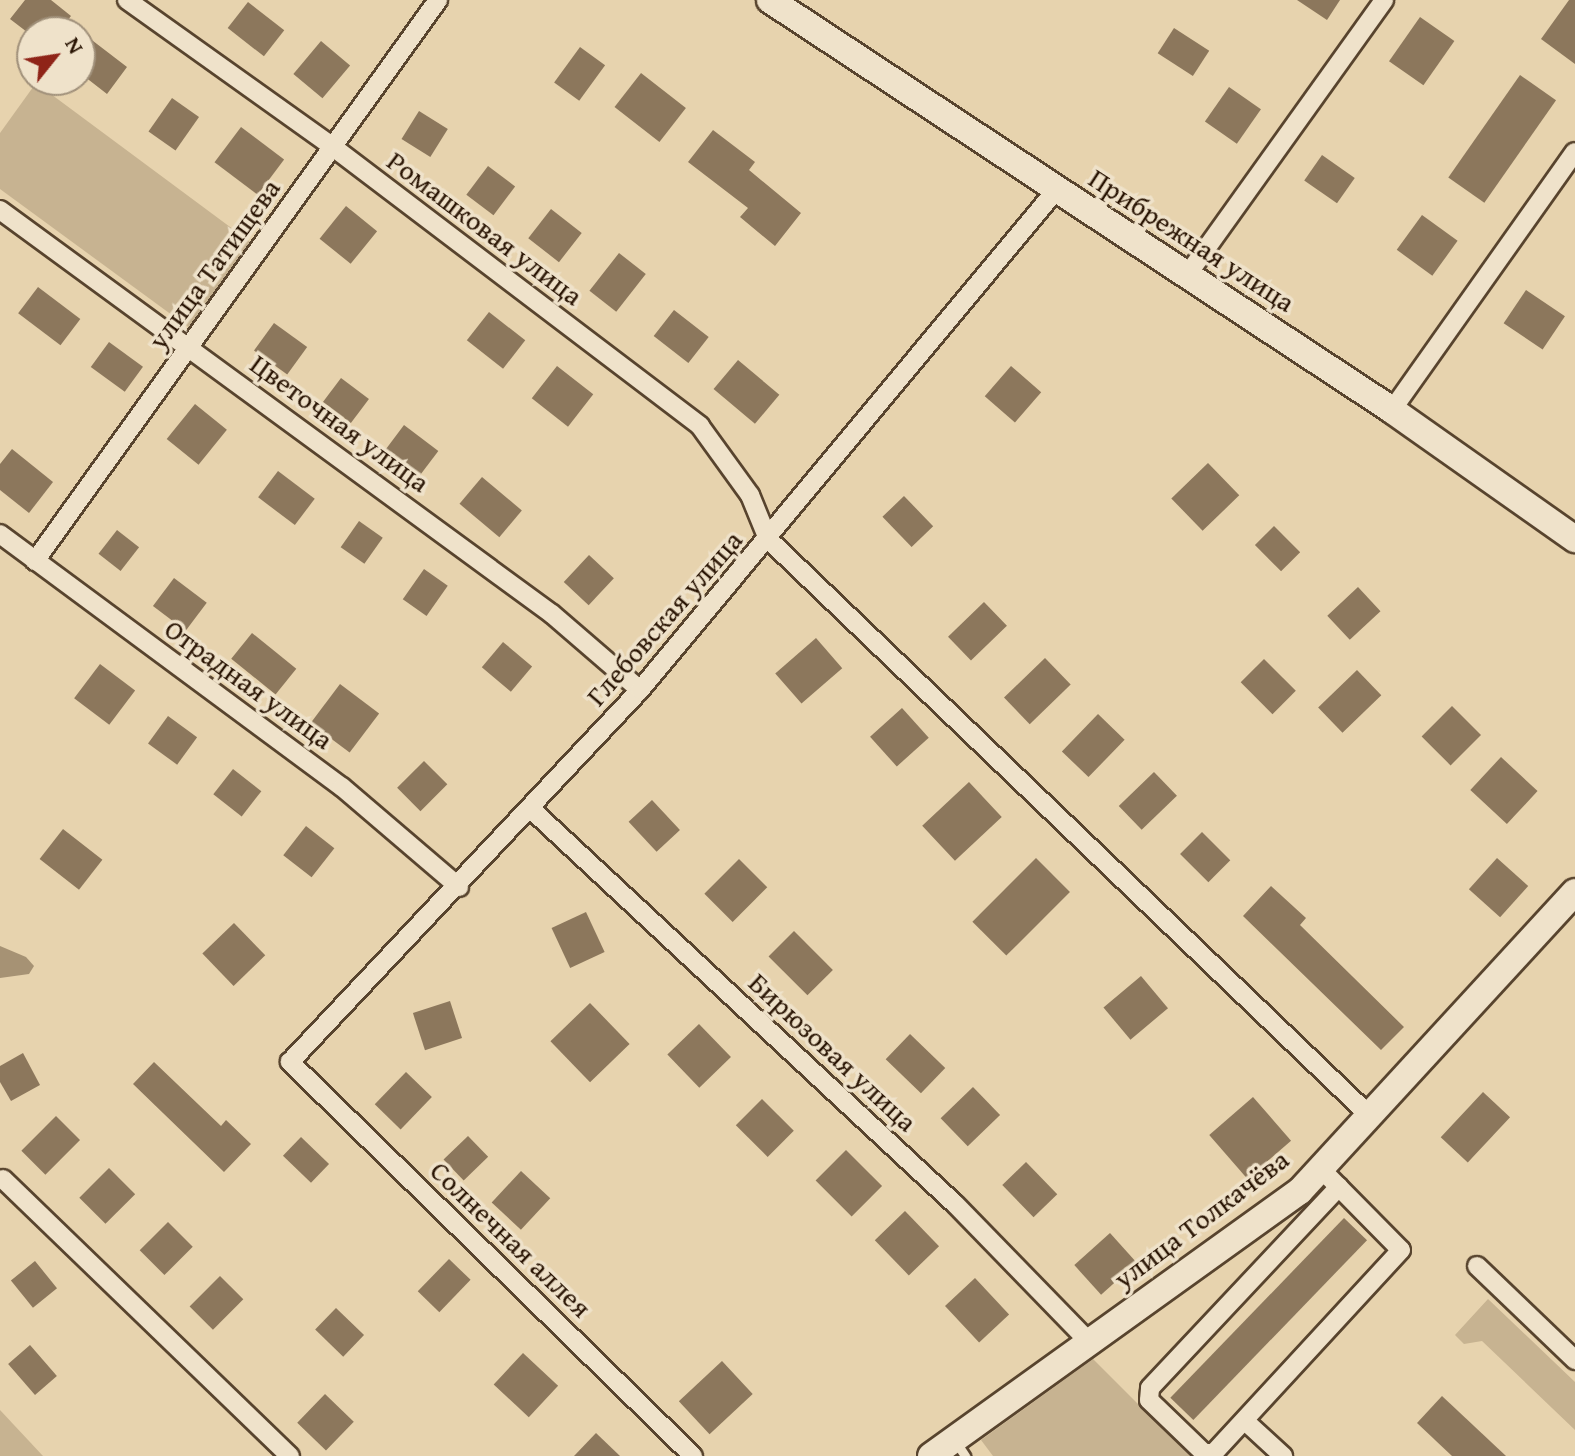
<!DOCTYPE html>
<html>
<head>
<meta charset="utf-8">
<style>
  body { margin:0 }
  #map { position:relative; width:1575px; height:1456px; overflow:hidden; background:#e7d3ae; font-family:"Gentium Book Plus",serif }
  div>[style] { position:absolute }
  .green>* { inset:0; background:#c7b391 }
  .water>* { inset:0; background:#a69274 }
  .building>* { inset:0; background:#8c775c; transform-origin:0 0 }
  .roads { filter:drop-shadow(2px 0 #58442e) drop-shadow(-2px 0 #58442e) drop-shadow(0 2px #58442e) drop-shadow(0 -2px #58442e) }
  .lane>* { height:9px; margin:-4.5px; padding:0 4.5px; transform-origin:4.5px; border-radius:4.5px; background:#efe2ca }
  .street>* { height:18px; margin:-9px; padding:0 9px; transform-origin:9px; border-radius:9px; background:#efe2ca }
  .secondary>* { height:26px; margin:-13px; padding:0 13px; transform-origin:13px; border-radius:13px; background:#efe2ca }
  span { translate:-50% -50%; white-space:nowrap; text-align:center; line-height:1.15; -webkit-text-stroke:7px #efe2ca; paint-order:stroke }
  .street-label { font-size:28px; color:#291403 }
  .north { position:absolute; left:16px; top:16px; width:80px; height:80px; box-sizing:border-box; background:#efe2ca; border:2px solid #a0907a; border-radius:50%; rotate:60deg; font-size:22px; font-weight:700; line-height:32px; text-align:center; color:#291403 }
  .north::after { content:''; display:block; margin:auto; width:28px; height:36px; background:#8f2418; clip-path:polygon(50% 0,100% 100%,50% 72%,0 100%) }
</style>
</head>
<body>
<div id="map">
  <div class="green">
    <div style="clip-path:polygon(36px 83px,253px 244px,191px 329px,0 189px,0 133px)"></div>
    <div style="clip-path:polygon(1488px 1299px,1575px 1382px,1575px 1430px,1482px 1341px,1464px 1344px,1455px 1335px)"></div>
    <div style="clip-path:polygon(1093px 1359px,1190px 1456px,993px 1456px,981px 1440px)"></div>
    <div style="clip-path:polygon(0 1410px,43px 1456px,0 1456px)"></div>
  </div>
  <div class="water">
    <div style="clip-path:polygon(0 946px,26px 957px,34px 966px,29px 974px,0 978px)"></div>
  </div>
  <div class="building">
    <div style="clip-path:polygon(25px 0,51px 0,71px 16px,67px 21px,127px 67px,107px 94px,80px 73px,80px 32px,27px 32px,10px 19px)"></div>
    <div style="clip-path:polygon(1297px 0,1340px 0,1327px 20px)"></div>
    <div style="clip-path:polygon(1569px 0,1575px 0,1575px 64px,1541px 39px)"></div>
    <div style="left:248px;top:2px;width:46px;height:33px;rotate:38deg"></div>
    <div style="left:1420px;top:17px;width:42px;height:54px;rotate:35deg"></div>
    <div style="left:1174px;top:28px;width:42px;height:30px;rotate:33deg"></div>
    <div style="left:321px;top:41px;width:38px;height:43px;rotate:40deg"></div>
    <div style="left:580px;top:47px;width:31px;height:44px;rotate:36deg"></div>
    <div style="left:641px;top:73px;width:57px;height:43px;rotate:38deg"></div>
    <div style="left:1520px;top:75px;width:44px;height:125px;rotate:35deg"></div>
    <div style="left:1229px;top:87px;width:39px;height:42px;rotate:35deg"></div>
    <div style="left:172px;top:98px;width:33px;height:41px;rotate:35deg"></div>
    <div style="left:419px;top:111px;width:34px;height:33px;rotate:32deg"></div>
    <div style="left:241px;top:127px;width:54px;height:44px;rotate:37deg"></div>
    <div style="clip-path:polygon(713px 130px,755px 162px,749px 170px,801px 213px,775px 246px,740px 217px,748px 208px,688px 162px)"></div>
    <div style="left:1322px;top:155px;width:40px;height:31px;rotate:35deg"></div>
    <div style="left:488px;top:166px;width:34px;height:36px;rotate:37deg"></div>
    <div style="left:346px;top:206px;width:40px;height:42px;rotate:39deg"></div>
    <div style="left:551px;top:209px;width:39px;height:37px;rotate:38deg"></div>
    <div style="left:1422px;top:215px;width:44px;height:43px;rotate:36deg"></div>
    <div style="left:619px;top:253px;width:34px;height:48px;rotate:38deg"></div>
    <div style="left:38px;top:287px;width:53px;height:33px;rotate:37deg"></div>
    <div style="left:1526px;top:290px;width:47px;height:40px;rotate:34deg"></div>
    <div style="left:674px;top:310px;width:44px;height:33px;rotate:38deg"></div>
    <div style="left:489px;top:312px;width:46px;height:36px;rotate:38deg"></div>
    <div style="left:274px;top:323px;width:41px;height:34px;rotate:36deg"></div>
    <div style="left:109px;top:342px;width:42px;height:31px;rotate:36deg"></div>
    <div style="left:738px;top:360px;width:54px;height:38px;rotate:40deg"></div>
    <div style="left:557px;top:366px;width:46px;height:41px;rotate:38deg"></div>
    <div style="left:1011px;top:366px;width:40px;height:40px;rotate:41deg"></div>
    <div style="left:341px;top:378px;width:35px;height:30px;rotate:37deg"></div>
    <div style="left:195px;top:404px;width:41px;height:45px;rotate:39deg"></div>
    <div style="left:404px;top:425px;width:43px;height:34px;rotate:37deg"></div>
    <div style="clip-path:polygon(12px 449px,53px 482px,29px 513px,0 490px,0 464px)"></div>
    <div style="left:1208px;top:463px;width:45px;height:51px;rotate:46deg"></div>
    <div style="left:278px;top:471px;width:46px;height:33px;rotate:37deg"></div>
    <div style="left:482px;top:477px;width:52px;height:35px;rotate:40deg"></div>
    <div style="left:904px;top:496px;width:42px;height:30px;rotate:46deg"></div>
    <div style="left:359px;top:521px;width:29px;height:32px;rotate:35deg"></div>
    <div style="left:1274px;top:526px;width:37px;height:27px;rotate:45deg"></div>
    <div style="left:117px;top:530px;width:28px;height:30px;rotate:38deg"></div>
    <div style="left:589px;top:555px;width:34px;height:37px;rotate:43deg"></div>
    <div style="left:424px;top:569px;width:29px;height:37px;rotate:35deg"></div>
    <div style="left:174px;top:578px;width:41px;height:35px;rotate:37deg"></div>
    <div style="left:1358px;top:587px;width:33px;height:42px;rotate:47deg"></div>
    <div style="left:984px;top:602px;width:33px;height:50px;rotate:46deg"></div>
    <div style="left:252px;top:633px;width:57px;height:33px;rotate:39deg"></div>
    <div style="left:816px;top:638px;width:40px;height:54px;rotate:49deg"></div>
    <div style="left:503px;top:642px;width:38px;height:33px;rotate:40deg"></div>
    <div style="left:1045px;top:658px;width:37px;height:57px;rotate:46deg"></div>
    <div style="left:1264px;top:659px;width:45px;height:33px;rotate:45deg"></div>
    <div style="left:100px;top:664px;width:44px;height:43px;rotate:37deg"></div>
    <div style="left:1357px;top:670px;width:35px;height:54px;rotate:46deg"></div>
    <div style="left:340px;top:684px;width:49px;height:49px;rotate:37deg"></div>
    <div style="left:1452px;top:706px;width:41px;height:43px;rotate:45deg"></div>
    <div style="left:902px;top:708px;width:40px;height:43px;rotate:48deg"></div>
    <div style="left:1098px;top:714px;width:37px;height:52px;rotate:44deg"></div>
    <div style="left:168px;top:716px;width:36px;height:34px;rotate:36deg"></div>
    <div style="left:1501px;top:757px;width:50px;height:45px;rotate:43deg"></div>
    <div style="left:424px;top:761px;width:33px;height:38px;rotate:45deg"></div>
    <div style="left:233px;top:769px;width:36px;height:32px;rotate:38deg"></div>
    <div style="left:1154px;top:772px;width:33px;height:49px;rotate:46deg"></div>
    <div style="left:969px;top:782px;width:48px;height:64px;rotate:47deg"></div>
    <div style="left:652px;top:800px;width:41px;height:32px;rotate:47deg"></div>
    <div style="left:306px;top:826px;width:36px;height:37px;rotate:38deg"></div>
    <div style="left:63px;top:829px;width:50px;height:38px;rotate:38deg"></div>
    <div style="left:1202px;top:832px;width:40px;height:31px;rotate:45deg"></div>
    <div style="left:1036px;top:858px;width:48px;height:90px;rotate:45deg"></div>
    <div style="left:1497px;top:858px;width:42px;height:42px;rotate:42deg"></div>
    <div style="left:739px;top:859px;width:40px;height:49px;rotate:45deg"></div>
    <div style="clip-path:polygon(1271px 886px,1306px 918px,1300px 925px,1404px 1027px,1381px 1050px,1243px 916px)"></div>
    <div style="left:586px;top:912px;width:44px;height:38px;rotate:65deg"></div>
    <div style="left:234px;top:923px;width:45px;height:44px;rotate:46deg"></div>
    <div style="left:794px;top:931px;width:55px;height:36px;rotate:45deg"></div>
    <div style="left:1141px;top:976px;width:42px;height:49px;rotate:50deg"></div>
    <div style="left:450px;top:1001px;width:39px;height:39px;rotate:72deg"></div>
    <div style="left:590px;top:1003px;width:57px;height:55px;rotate:46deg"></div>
    <div style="left:699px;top:1024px;width:46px;height:44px;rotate:46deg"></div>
    <div style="left:910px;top:1034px;width:49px;height:35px;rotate:44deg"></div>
    <div style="clip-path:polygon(23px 1053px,40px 1085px,11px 1101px,0 1082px,0 1066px)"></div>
    <div style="clip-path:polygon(154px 1062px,221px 1126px,226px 1120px,251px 1144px,224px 1172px,133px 1084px)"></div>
    <div style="left:406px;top:1072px;width:36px;height:45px;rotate:44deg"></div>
    <div style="left:973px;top:1087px;width:39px;height:45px;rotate:46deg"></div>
    <div style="left:1483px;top:1092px;width:37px;height:62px;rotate:43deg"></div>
    <div style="left:1253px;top:1097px;width:58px;height:58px;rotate:49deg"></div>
    <div style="left:762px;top:1099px;width:45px;height:37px;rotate:45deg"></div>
    <div style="left:56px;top:1116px;width:34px;height:49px;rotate:45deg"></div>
    <div style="left:468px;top:1136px;width:29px;height:34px;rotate:46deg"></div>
    <div style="left:301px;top:1137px;width:39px;height:26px;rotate:44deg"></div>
    <div style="left:846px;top:1150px;width:51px;height:43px;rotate:45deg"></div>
    <div style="left:1026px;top:1162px;width:45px;height:33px;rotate:46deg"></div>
    <div style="left:109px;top:1168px;width:37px;height:42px;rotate:45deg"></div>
    <div style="left:521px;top:1171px;width:40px;height:43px;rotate:43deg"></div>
    <div style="left:905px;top:1211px;width:49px;height:42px;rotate:46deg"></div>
    <div style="left:1344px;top:1218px;width:32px;height:250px;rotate:44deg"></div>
    <div style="left:168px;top:1222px;width:35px;height:40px;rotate:45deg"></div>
    <div style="left:1110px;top:1233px;width:40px;height:48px;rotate:48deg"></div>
    <div style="left:449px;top:1259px;width:30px;height:45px;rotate:44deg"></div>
    <div style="left:35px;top:1261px;width:35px;height:31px;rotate:51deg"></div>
    <div style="left:220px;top:1276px;width:33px;height:43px;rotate:45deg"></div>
    <div style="left:975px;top:1278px;width:50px;height:41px;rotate:47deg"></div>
    <div style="left:336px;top:1308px;width:39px;height:30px;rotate:44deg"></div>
    <div style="left:30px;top:1345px;width:41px;height:29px;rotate:49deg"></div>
    <div style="left:523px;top:1353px;width:48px;height:43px;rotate:43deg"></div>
    <div style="left:722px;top:1361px;width:45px;height:59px;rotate:47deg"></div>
    <div style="left:325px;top:1394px;width:40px;height:40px;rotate:44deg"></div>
    <div style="clip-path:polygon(1442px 1396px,1506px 1456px,1452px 1456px,1417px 1423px)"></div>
    <div style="clip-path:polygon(596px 1433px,620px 1456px,574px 1456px)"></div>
  </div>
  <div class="roads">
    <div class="lane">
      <div style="left:956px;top:1442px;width:17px;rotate:57deg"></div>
    </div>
    <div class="street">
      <div style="left:127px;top:0;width:253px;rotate:35.5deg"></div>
      <div style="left:333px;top:147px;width:461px;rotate:37.2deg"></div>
      <div style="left:700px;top:426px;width:85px;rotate:54.1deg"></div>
      <div style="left:750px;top:495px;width:48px;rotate:67.8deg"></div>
      <div style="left:768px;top:539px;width:834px;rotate:43.79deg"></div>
      <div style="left:0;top:210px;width:684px;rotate:36.2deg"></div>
      <div style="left:552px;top:614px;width:116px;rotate:40.8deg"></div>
      <div style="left:1188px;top:274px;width:337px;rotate:-54.4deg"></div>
      <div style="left:1392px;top:410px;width:316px;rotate:-54.7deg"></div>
      <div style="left:0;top:534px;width:425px;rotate:36.5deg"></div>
      <div style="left:342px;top:787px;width:154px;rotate:40.5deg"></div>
      <div style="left:35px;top:561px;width:691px;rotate:-54.31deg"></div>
      <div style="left:532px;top:810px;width:579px;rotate:42.97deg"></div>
      <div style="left:956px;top:1205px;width:191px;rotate:45.8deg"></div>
      <div style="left:1320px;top:1168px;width:115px;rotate:45.4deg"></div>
      <div style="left:1401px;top:1250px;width:276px;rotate:132.7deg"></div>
      <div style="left:1214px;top:1453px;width:10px;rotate:180deg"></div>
      <div style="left:1204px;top:1453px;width:76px;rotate:-136.1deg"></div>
      <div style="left:1149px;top:1400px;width:12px;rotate:-85deg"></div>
      <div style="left:1150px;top:1388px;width:276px;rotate:-46.8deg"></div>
      <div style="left:3px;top:1179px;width:399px;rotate:44deg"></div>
      <div style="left:1477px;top:1266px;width:136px;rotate:43.8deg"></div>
      <div style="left:1245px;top:1421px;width:52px;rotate:42.6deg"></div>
      <div style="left:693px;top:1456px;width:564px;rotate:-135.65deg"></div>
      <div style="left:290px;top:1062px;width:511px;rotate:-46.75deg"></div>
      <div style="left:640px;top:690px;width:652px;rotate:-50.23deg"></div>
    </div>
    <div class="secondary">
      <div style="left:770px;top:0;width:745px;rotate:33.39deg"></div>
      <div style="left:1392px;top:410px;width:224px;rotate:35.2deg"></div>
      <div style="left:931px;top:1456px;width:454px;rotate:-35.7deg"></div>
      <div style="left:1300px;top:1191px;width:406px;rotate:-47.4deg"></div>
    </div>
  </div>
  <div class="street-label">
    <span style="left:485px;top:228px;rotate:37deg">Ромашковая улица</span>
    <span style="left:1192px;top:240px;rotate:33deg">Прибрежная улица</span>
    <span style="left:214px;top:264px;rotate:-54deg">улица Татищева</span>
    <span style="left:340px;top:423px;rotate:36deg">Цветочная улица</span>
    <span style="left:664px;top:618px;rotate:-49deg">Глебовская улица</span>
    <span style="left:249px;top:684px;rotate:36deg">Отрадная улица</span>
    <span style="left:833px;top:1052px;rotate:43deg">Бирюзовая улица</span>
    <span style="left:1201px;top:1219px;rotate:-37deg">улица Толкачёва</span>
    <span style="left:511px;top:1239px;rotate:44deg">Солнечная аллея</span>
  </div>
  <div class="north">N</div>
</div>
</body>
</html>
